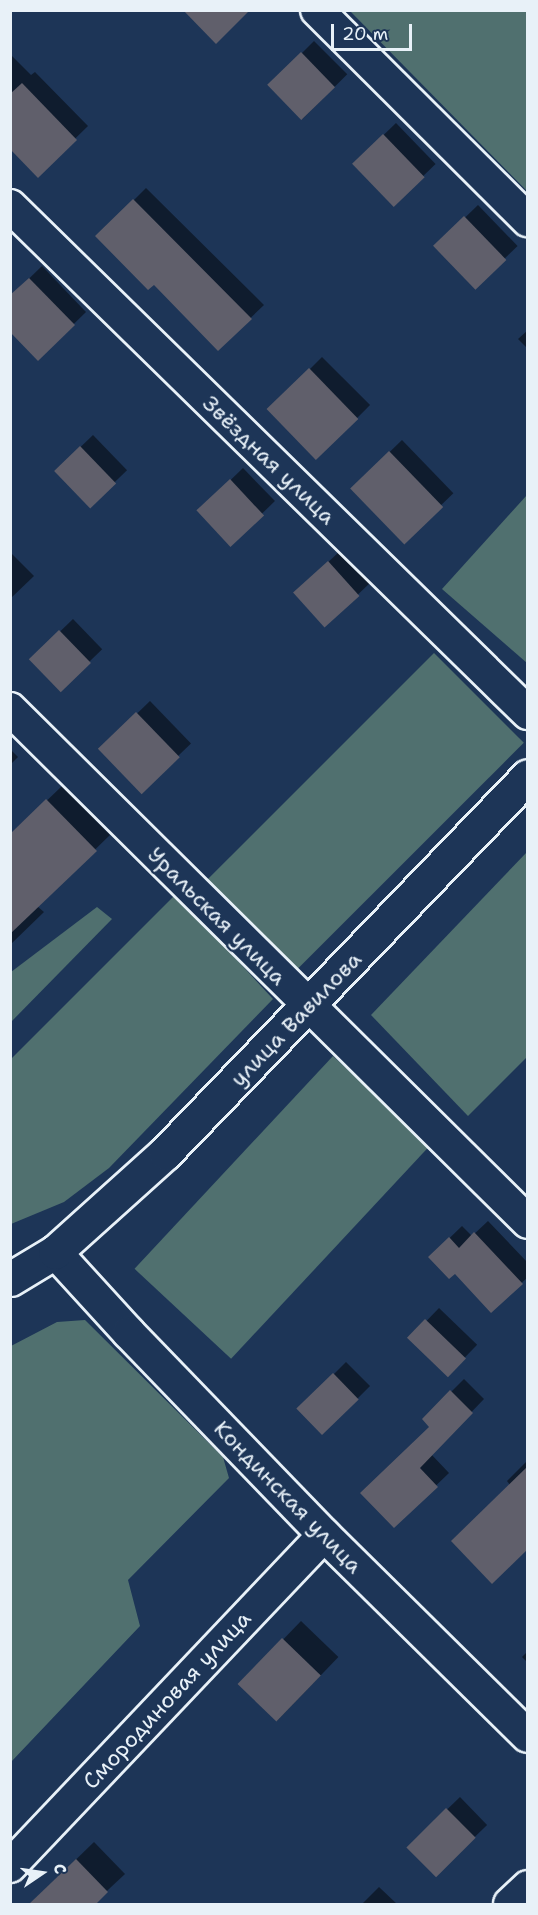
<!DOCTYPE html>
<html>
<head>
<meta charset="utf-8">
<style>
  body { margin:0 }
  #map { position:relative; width:538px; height:1915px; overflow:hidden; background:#1d3557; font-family:"Shantell Sans",sans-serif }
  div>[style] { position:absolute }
  .green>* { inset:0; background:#50706f; transform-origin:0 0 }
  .shadow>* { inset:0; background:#0007; transform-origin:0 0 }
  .building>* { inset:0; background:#605f6b; transform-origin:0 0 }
  .roads { filter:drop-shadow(2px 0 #e8f1f8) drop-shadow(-2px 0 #e8f1f8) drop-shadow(0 2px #e8f1f8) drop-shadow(0 -2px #e8f1f8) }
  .minor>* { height:32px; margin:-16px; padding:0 16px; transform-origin:16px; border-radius:16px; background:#1d3557 }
  .tertiary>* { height:33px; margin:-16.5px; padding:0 16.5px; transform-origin:16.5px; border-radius:16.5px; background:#1d3557 }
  span { translate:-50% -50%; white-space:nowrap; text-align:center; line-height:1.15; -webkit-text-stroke:4.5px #1d3557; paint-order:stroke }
  .street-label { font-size:22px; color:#e8f1f8 }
  .frame { position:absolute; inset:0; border:12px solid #e8f1f8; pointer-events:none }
  .north { position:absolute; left:12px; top:1843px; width:60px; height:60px; -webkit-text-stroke:4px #1d3557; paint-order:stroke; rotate:77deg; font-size:16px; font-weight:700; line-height:24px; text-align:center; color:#e8f1f8 }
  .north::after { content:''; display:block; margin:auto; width:21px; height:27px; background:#e8f1f8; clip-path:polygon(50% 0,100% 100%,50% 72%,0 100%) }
  .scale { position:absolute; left:331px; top:24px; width:81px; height:27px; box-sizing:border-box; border:3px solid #e8f1f8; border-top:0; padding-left:8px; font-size:18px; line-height:21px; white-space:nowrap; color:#e8f1f8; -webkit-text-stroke:4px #1d3557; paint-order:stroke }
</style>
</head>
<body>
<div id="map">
  <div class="green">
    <div style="clip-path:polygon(350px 11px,527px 11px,527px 191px)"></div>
    <div style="clip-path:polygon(527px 495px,527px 663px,442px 589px)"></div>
    <div style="left:434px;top:653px;width:127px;height:325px;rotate:45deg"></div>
    <div style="clip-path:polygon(527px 852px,527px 1057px,468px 1116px,371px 1015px)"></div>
    <div style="clip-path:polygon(176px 894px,273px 999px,109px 1168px,64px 1202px,11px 1224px,11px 1059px)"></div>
    <div style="clip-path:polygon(97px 907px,112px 919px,11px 1022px,11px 972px)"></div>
    <div style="left:333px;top:1056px;width:132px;height:291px;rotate:43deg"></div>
    <div style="clip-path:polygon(85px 1320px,223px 1457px,229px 1478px,128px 1580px,140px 1626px,11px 1762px,11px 1346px,57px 1322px)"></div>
  </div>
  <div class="shadow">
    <div style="left:314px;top:41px;width:47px;height:63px;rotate:45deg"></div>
    <div style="clip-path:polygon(10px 54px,31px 75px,35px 72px,88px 126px,38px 175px,10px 147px)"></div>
    <div style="left:396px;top:123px;width:57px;height:59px;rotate:46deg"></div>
    <div style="clip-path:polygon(146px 188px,264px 305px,218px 349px,154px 283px,98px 236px)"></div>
    <div style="left:478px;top:205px;width:57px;height:59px;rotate:46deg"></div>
    <div style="clip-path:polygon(42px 266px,86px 312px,38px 359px,10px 297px)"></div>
    <div style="clip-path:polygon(528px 330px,528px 349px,518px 339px)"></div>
    <div style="left:322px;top:357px;width:68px;height:74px;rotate:45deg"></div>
    <div style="left:93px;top:435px;width:49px;height:52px;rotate:46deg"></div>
    <div style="left:402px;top:440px;width:74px;height:70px;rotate:46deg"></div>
    <div style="left:243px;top:468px;width:46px;height:62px;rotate:46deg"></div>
    <div style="clip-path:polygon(341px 550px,371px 582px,325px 626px,308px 581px)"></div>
    <div style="clip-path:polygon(10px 552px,34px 576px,10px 599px)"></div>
    <div style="left:73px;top:619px;width:42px;height:59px;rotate:46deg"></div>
    <div style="left:150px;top:701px;width:59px;height:69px;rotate:46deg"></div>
    <div style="clip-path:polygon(10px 749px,18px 757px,10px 765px)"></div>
    <div style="clip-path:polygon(62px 786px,110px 835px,37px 906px,44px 912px,10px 945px,10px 836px)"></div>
    <div style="clip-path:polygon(488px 1221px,528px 1263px,528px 1277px,491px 1311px,455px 1272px,430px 1257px,462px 1226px,472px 1236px)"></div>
    <div style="left:439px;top:1308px;width:53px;height:42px;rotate:44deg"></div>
    <div style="left:346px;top:1362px;width:34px;height:66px;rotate:45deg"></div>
    <div style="clip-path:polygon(464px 1379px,484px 1399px,431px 1454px,449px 1473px,394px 1526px,431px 1426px,424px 1419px)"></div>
    <div style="clip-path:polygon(528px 1460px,528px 1509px,507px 1481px)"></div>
    <div style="left:301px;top:1621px;width:52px;height:88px;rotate:44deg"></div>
    <div style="clip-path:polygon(528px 1651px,528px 1663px,522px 1657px)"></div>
    <div style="left:460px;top:1797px;width:39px;height:72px;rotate:46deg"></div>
    <div style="clip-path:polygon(94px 1842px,125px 1874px,93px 1904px,30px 1904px)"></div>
    <div style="clip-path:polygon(379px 1887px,397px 1904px,362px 1904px)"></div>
  </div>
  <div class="building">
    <div style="clip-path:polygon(183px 10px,250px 10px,216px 44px)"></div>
    <div style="left:301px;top:52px;width:49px;height:47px;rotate:46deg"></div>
    <div style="clip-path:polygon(22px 83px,77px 140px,38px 178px,10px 149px,10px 94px)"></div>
    <div style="left:383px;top:134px;width:60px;height:43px;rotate:46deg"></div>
    <div style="clip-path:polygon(133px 199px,252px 319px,218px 351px,154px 285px,148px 290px,95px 236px)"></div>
    <div style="left:464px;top:216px;width:61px;height:43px;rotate:46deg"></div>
    <div style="clip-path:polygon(29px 278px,75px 325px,38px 361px,10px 332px,10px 295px)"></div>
    <div style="left:309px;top:368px;width:71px;height:59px;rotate:46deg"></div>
    <div style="left:80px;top:446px;width:52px;height:36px;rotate:46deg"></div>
    <div style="left:389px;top:451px;width:78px;height:54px;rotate:46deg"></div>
    <div style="left:230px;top:479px;width:50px;height:46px;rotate:47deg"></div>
    <div style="left:328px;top:561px;width:47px;height:47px;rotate:48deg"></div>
    <div style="left:59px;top:630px;width:46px;height:42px;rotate:46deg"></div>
    <div style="left:136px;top:712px;width:63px;height:53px;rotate:46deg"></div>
    <div style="clip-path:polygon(46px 799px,97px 851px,10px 934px,10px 834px)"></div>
    <div style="clip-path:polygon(474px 1232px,523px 1284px,491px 1313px,455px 1274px,449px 1279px,428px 1257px,449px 1237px,459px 1248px)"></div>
    <div style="left:425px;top:1319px;width:57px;height:26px;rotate:44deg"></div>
    <div style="left:333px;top:1373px;width:37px;height:51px;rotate:46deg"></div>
    <div style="clip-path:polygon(450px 1390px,473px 1413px,420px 1468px,438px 1487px,394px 1528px,360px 1493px,429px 1427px,422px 1419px)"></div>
    <div style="clip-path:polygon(528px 1466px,528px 1549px,492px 1584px,451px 1541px)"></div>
    <div style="left:282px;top:1638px;width:54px;height:64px;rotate:44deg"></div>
    <div style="left:446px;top:1808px;width:42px;height:56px;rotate:45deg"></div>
    <div style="clip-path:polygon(76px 1859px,108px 1892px,95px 1905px,28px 1905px)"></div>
  </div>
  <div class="roads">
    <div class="minor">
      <div style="left:317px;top:10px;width:298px;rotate:44.9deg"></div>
      <div style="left:10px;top:206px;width:725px;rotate:44.39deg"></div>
      <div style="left:10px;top:709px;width:729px;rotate:44.72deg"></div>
      <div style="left:55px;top:1252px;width:110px;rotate:47.6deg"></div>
      <div style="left:129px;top:1333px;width:281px;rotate:46deg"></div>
      <div style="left:324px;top:1535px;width:286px;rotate:44.6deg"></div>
      <div style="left:10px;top:1866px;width:456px;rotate:-46.5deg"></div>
      <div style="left:510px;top:1904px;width:25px;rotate:-43deg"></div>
    </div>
    <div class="tertiary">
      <div style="left:10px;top:1279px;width:52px;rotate:-31deg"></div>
      <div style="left:55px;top:1252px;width:148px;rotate:-42deg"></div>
      <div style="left:165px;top:1153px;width:523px;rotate:-46.08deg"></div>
    </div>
  </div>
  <div class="street-label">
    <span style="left:269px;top:460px;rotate:44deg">Звёздная улица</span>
    <span style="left:217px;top:916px;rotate:45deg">Уральская улица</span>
    <span style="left:296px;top:1019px;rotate:-46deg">улица Вавилова</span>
    <span style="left:288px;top:1497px;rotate:46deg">Кондинская улица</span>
    <span style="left:167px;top:1700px;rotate:-47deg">Смородиновая улица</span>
  </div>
  <div class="frame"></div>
  <div class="north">С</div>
  <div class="scale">20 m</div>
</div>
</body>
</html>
